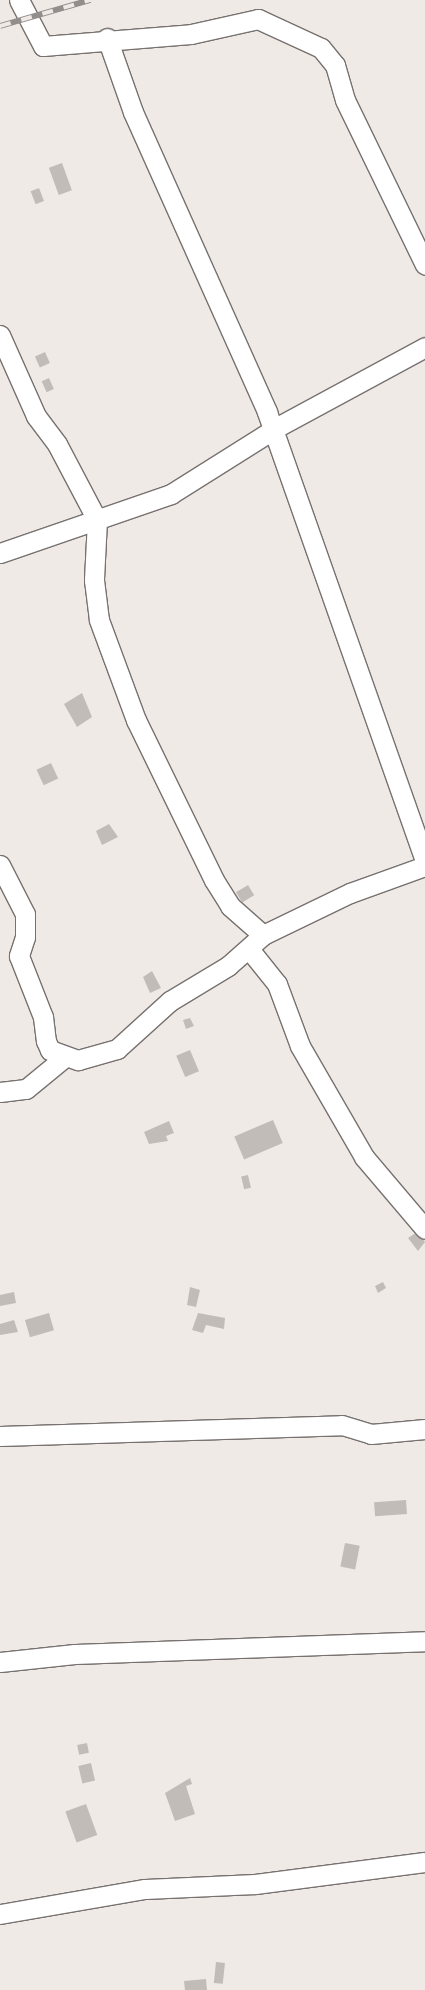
<!DOCTYPE html>
<html>
<head>
<meta charset="utf-8">
<style>
  body { margin:0 }
  #map { position:relative; width:425px; height:1990px; overflow:hidden; background:#f0eae7; font-family:Figtree,sans-serif }
  div>[style] { position:absolute }
  .building>* { inset:0; background:#c2bcb9; transform-origin:0 0 }
  .roads { filter:drop-shadow(1px 0 #77716f) drop-shadow(-1px 0 #77716f) drop-shadow(0 1px #77716f) drop-shadow(0 -1px #77716f) }
  .minor>* { height:19px; margin:-9.5px; padding:0 9.5px; transform-origin:9.5px; border-radius:9.5px; background:#fff }
  .rail>* { height:5.5px; margin-top:-2.75px; transform-origin:0; background:repeating-linear-gradient(90deg,#f0eae7 0 11px,#928e8c 0 22px); box-sizing:border-box; border-block:1px solid #928e8c }
  span { translate:-50% -50%; white-space:nowrap; text-align:center; line-height:1.15; -webkit-text-stroke:5px #f0eae7; paint-order:stroke }
</style>
</head>
<body>
<div id="map">
  <div class="building">
    <div style="left:62px;top:163px;width:29px;height:14px;rotate:70deg"></div>
    <div style="left:39px;top:188px;width:14px;height:9px;rotate:69deg"></div>
    <div style="left:45px;top:352px;width:12px;height:11px;rotate:66deg"></div>
    <div style="left:49px;top:378px;width:12px;height:8px;rotate:66deg"></div>
    <div style="clip-path:polygon(82px 693px,92px 717px,77px 727px,64px 704px)"></div>
    <div style="left:51px;top:763px;width:17px;height:16px;rotate:65deg"></div>
    <div style="clip-path:polygon(109px 824px,118px 837px,102px 845px,96px 831px)"></div>
    <div style="left:248px;top:885px;width:12px;height:14px;rotate:59deg"></div>
    <div style="clip-path:polygon(152px 971px,161px 988px,150px 993px,143px 977px)"></div>
    <div style="clip-path:polygon(190px 1018px,194px 1026px,186px 1029px,183px 1020px)"></div>
    <div style="left:190px;top:1050px;width:23px;height:15px;rotate:67deg"></div>
    <div style="left:273px;top:1120px;width:25px;height:42px;rotate:67deg"></div>
    <div style="clip-path:polygon(169px 1121px,174px 1133px,166px 1136px,168px 1141px,149px 1144px,144px 1132px)"></div>
    <div style="left:248px;top:1175px;width:13px;height:7px;rotate:77deg"></div>
    <div style="clip-path:polygon(417px 1232px,425px 1242px,418px 1251px,408px 1238px)"></div>
    <div style="clip-path:polygon(383px 1282px,386px 1288px,378px 1293px,375px 1286px)"></div>
    <div style="clip-path:polygon(190px 1287px,200px 1290px,196px 1307px,187px 1305px)"></div>
    <div style="clip-path:polygon(14px 1292px,16px 1303px,0 1306px,0 1295px)"></div>
    <div style="left:49px;top:1313px;width:18px;height:25px;rotate:74deg"></div>
    <div style="clip-path:polygon(198px 1313px,225px 1318px,224px 1329px,206px 1325px,203px 1333px,192px 1330px)"></div>
    <div style="clip-path:polygon(14px 1320px,18px 1332px,0 1335px,0 1324px)"></div>
    <div style="left:406px;top:1500px;width:14px;height:32px;rotate:86deg"></div>
    <div style="left:345px;top:1543px;width:15px;height:24px;rotate:11deg"></div>
    <div style="left:87px;top:1743px;width:10px;height:10px;rotate:79deg"></div>
    <div style="left:91px;top:1763px;width:18px;height:13px;rotate:77deg"></div>
    <div style="clip-path:polygon(190px 1778px,192px 1784px,186px 1786px,195px 1814px,175px 1821px,165px 1793px)"></div>
    <div style="left:86px;top:1804px;width:33px;height:22px;rotate:70deg"></div>
    <div style="left:216px;top:1962px;width:9px;height:21px;rotate:6deg"></div>
    <div style="clip-path:polygon(206px 1979px,207px 1990px,185px 1990px,184px 1981px)"></div>
  </div>
  <div class="roads">
    <div class="minor">
      <div style="left:19px;top:0;width:52px;rotate:62.4deg"></div>
      <div style="left:43px;top:46px;width:148px;rotate:-4.6deg"></div>
      <div style="left:191px;top:34px;width:69px;rotate:-12.6deg"></div>
      <div style="left:258px;top:19px;width:69px;rotate:24.7deg"></div>
      <div style="left:321px;top:48px;width:22px;rotate:51deg"></div>
      <div style="left:335px;top:65px;width:36px;rotate:74deg"></div>
      <div style="left:345px;top:100px;width:183px;rotate:64.1deg"></div>
      <div style="left:107px;top:38px;width:78px;rotate:70.6deg"></div>
      <div style="left:133px;top:112px;width:329px;rotate:65.9deg"></div>
      <div style="left:267px;top:412px;width:475px;rotate:70.6deg"></div>
      <div style="left:0;top:335px;width:89px;rotate:66deg"></div>
      <div style="left:36px;top:416px;width:35px;rotate:53deg"></div>
      <div style="left:57px;top:444px;width:86px;rotate:62.2deg"></div>
      <div style="left:97px;top:520px;width:60px;rotate:92.9deg"></div>
      <div style="left:94px;top:580px;width:40px;rotate:82.9deg"></div>
      <div style="left:99px;top:620px;width:107px;rotate:69.7deg"></div>
      <div style="left:136px;top:720px;width:178px;rotate:64deg"></div>
      <div style="left:214px;top:880px;width:31px;rotate:58deg"></div>
      <div style="left:230px;top:906px;width:44px;rotate:41.3deg"></div>
      <div style="left:0;top:553px;width:181px;rotate:-19deg"></div>
      <div style="left:171px;top:494px;width:128px;rotate:-32.2deg"></div>
      <div style="left:279px;top:426px;width:166px;rotate:-28.4deg"></div>
      <div style="left:0;top:865px;width:55px;rotate:63deg"></div>
      <div style="left:25px;top:914px;width:23px;rotate:90deg"></div>
      <div style="left:25px;top:937px;width:20px;rotate:108deg"></div>
      <div style="left:19px;top:956px;width:66px;rotate:68.5deg"></div>
      <div style="left:43px;top:1017px;width:24px;rotate:83deg"></div>
      <div style="left:46px;top:1041px;width:10px;rotate:66deg"></div>
      <div style="left:50px;top:1050px;width:30px;rotate:20deg"></div>
      <div style="left:78px;top:1060px;width:41px;rotate:-15.8deg"></div>
      <div style="left:117px;top:1049px;width:72px;rotate:-42.2deg"></div>
      <div style="left:170px;top:1001px;width:68px;rotate:-31.1deg"></div>
      <div style="left:228px;top:966px;width:47px;rotate:-41.5deg"></div>
      <div style="left:263px;top:935px;width:97px;rotate:-25.8deg"></div>
      <div style="left:350px;top:893px;width:80px;rotate:-19.8deg"></div>
      <div style="left:249px;top:949px;width:45px;rotate:51.3deg"></div>
      <div style="left:277px;top:984px;width:66px;rotate:69.6deg"></div>
      <div style="left:300px;top:1046px;width:128px;rotate:60deg"></div>
      <div style="left:364px;top:1157px;width:94px;rotate:49.7deg"></div>
      <div style="left:0;top:1092px;width:26px;rotate:-7deg"></div>
      <div style="left:26px;top:1089px;width:50px;rotate:-39.4deg"></div>
      <div style="left:0;top:1436px;width:342px;rotate:-1.8deg"></div>
      <div style="left:342px;top:1425px;width:30px;rotate:17deg"></div>
      <div style="left:371px;top:1434px;width:54px;rotate:-5.3deg"></div>
      <div style="left:0;top:1662px;width:75px;rotate:-6.1deg"></div>
      <div style="left:75px;top:1654px;width:350px;rotate:-2.1deg"></div>
      <div style="left:0;top:1914px;width:147px;rotate:-9.8deg"></div>
      <div style="left:145px;top:1889px;width:110px;rotate:-2.6deg"></div>
      <div style="left:255px;top:1884px;width:171px;rotate:-7.4deg"></div>
    </div>
  </div>
  <div class="rail">
    <div style="left:0;top:26px;width:94px;rotate:-16.1deg"></div>
  </div>
</div>
</body>
</html>
